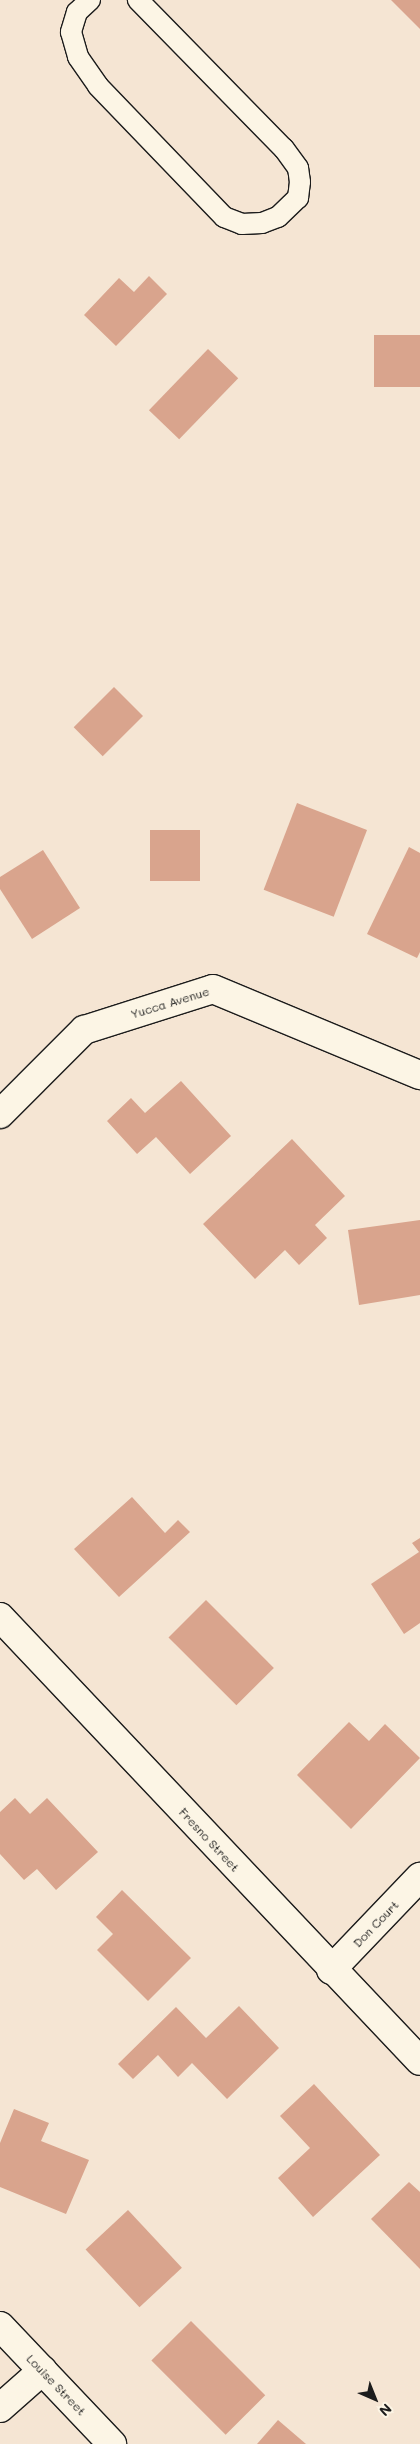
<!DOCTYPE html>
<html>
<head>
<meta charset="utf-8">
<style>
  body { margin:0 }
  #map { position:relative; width:420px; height:2444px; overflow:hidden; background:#f5e5d3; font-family:Mali,sans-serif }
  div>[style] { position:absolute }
  .building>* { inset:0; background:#d9a48d; transform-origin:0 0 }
  .roads { filter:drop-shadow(1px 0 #1c1c1c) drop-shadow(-1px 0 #1c1c1c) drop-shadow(0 1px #1c1c1c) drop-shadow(0 -1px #1c1c1c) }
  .lane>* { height:20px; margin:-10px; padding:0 10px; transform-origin:10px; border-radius:10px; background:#fcf5e5 }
  .street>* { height:28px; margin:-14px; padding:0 14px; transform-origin:14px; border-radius:14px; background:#fcf5e5 }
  span { translate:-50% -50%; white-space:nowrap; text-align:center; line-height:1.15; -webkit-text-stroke:4px #fcf5e5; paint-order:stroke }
  .street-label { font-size:12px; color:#1c1c1c }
  .north { position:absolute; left:350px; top:2374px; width:50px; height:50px; -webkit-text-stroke:4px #fcf5e5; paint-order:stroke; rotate:136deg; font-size:14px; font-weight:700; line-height:20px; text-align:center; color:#1c1c1c }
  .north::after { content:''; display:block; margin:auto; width:18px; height:22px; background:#1c1c1c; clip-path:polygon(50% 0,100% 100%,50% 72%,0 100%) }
</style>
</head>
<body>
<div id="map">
  <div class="building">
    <div style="clip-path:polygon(391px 0,420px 0,420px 29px)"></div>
    <div style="clip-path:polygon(149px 276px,167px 294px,116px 346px,84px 315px,119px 278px,134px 292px)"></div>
    <div style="left:420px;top:335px;width:52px;height:46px;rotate:90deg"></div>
    <div style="left:208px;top:349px;width:42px;height:85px;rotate:44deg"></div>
    <div style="left:114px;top:687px;width:41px;height:57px;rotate:45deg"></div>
    <div style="left:297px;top:803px;width:75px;height:93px;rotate:21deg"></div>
    <div style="left:200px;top:830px;width:51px;height:50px;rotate:90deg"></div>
    <div style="clip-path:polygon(409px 847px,420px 853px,420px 952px,417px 958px,367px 934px)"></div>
    <div style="clip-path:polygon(43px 850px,80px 908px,32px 939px,0 889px,0 877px)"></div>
    <div style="clip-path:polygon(181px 1081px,231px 1136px,190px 1174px,156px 1137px,137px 1154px,107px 1121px,131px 1098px,145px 1113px)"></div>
    <div style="clip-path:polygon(292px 1139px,345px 1196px,315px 1225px,327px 1238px,299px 1265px,285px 1250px,255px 1279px,203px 1224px)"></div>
    <div style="clip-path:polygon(420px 1220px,420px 1295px,359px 1305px,348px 1230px)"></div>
    <div style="clip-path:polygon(132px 1497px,165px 1533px,178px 1520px,190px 1532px,119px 1597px,74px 1549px)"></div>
    <div style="clip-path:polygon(420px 1538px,420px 1623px,404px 1634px,371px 1584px,419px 1552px,412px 1543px)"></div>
    <div style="left:206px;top:1600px;width:96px;height:53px;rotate:45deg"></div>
    <div style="clip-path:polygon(349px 1722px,369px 1741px,385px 1724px,420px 1758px,351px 1829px,297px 1775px)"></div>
    <div style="clip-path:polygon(15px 1798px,30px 1814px,47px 1798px,98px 1852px,56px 1890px,37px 1869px,24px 1880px,0 1854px,0 1812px)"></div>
    <div style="clip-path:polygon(122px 1890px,191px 1958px,148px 2001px,97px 1950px,113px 1934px,96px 1917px)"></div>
    <div style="clip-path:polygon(239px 2006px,279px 2048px,227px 2099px,192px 2063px,178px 2077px,158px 2055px,133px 2079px,118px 2064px,176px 2007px,206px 2038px)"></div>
    <div style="clip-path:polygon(314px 2084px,380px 2155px,313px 2217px,278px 2178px,310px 2148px,280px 2116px)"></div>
    <div style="clip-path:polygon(14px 2109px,49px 2123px,41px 2141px,89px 2160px,66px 2214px,0 2187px,0 2143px)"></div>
    <div style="clip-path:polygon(409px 2182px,420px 2192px,420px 2269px,371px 2219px)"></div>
    <div style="left:128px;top:2210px;width:79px;height:58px;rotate:47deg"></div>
    <div style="left:191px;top:2321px;width:105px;height:56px;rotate:45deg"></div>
    <div style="clip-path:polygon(278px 2420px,306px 2444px,257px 2444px)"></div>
  </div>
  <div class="roads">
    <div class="lane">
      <div style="left:90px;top:0;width:18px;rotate:137deg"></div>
      <div style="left:77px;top:12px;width:21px;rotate:107deg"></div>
      <div style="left:71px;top:32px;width:26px;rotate:74deg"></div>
      <div style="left:78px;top:57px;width:35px;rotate:55deg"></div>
      <div style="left:98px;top:86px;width:182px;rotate:46.1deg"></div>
      <div style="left:224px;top:217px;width:19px;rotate:21deg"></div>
      <div style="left:242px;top:224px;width:20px;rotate:-3deg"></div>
      <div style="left:262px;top:223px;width:17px;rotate:-21deg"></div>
      <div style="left:278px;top:217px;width:28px;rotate:-44deg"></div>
      <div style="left:298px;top:198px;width:16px;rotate:-83deg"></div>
      <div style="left:300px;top:182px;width:14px;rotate:-98deg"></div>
      <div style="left:298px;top:168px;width:24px;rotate:-126deg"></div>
      <div style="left:284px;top:149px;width:209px;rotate:-134.4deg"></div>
    </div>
    <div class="street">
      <div style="left:0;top:1114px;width:119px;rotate:-45deg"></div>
      <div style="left:84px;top:1030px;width:135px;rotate:-17.6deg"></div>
      <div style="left:213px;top:989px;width:224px;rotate:22.6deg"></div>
      <div style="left:0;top:1617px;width:611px;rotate:46.59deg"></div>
      <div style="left:331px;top:1970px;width:129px;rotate:-46.3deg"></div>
      <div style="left:0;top:2326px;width:163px;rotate:46.5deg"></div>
      <div style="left:0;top:2408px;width:57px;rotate:-41.5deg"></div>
    </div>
  </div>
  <div class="street-label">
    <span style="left:170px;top:1003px;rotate:-17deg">Yucca Avenue</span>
    <span style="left:209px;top:1840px;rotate:47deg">Fresno Street</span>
    <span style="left:376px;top:1924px;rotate:-46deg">Don Court</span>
    <span style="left:56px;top:2385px;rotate:46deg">Louise Street</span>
  </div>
  <div class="north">N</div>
</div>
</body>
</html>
